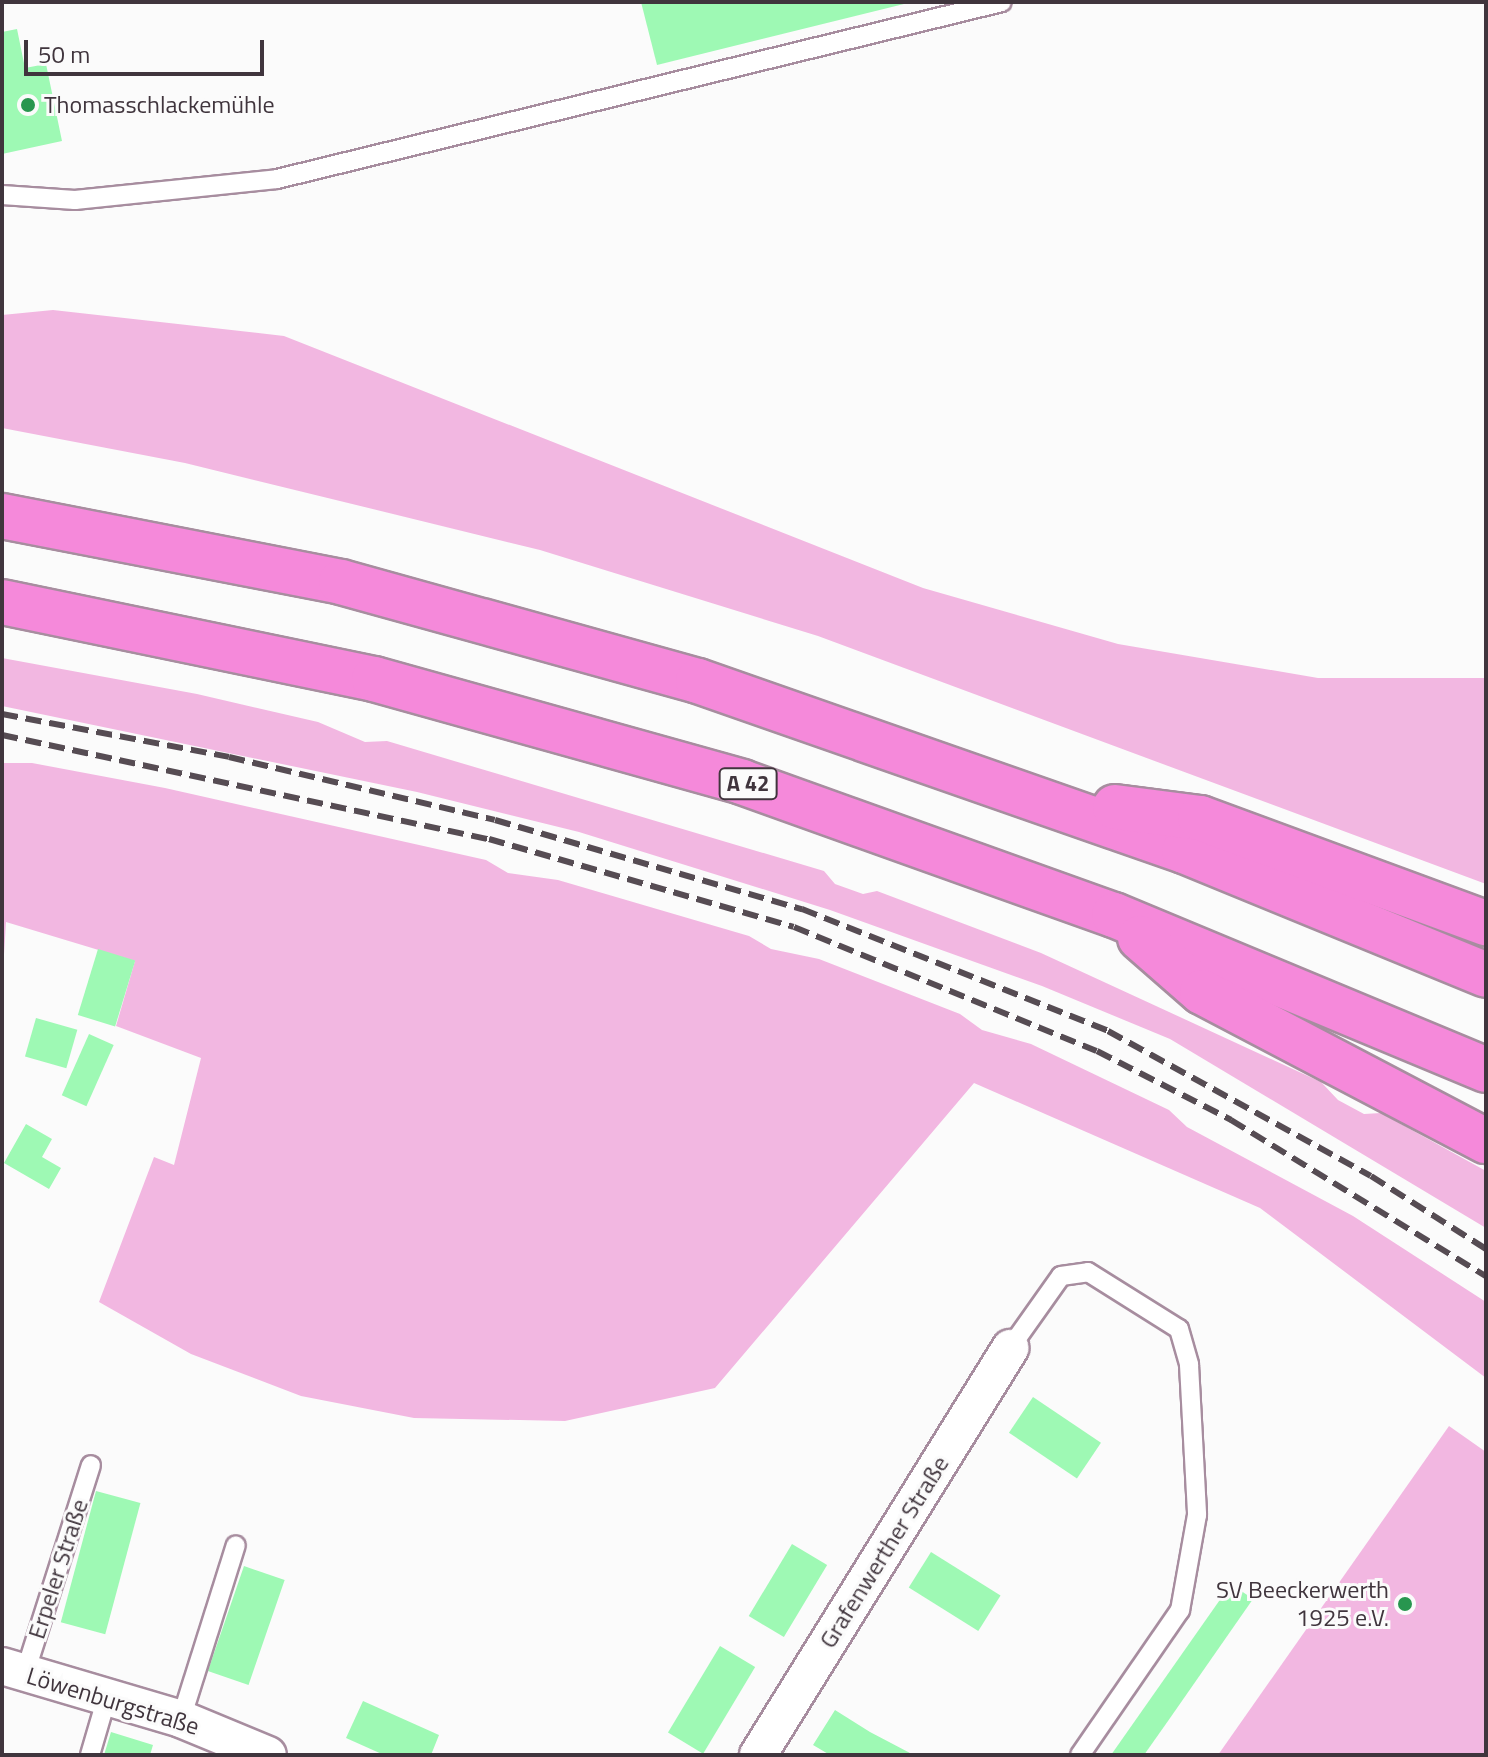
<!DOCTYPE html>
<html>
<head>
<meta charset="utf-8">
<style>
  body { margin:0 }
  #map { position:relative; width:1488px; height:1757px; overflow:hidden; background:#fbfbfb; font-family:"Titillium Web",sans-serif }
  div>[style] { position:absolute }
  .green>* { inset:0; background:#f2b7e1 }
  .building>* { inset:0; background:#9ef9b4; transform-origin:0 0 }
  .roads { filter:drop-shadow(2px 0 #a78d9f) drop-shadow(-2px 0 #a78d9f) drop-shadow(0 2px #a78d9f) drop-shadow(0 -2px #a78d9f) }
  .lane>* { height:18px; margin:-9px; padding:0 9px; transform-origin:9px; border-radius:9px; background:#fff }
  .street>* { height:36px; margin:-18px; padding:0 18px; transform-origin:18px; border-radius:18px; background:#fff }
  .highway>* { height:44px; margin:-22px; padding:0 22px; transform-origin:22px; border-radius:22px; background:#f589da }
  .rail>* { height:6px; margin-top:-3px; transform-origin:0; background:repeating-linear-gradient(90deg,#564c53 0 16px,transparent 0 24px) }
  .dots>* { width:22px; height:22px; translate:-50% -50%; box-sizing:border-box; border:4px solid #fbfbfb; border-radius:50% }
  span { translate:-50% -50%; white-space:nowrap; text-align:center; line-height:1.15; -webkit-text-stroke:6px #fbfbfb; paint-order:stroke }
  .shield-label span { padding:2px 6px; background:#fbfbfb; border:2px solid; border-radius:6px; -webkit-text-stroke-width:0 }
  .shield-label { font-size:22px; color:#40353d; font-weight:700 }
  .poi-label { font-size:24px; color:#40353d }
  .left { translate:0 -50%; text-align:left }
  .right { translate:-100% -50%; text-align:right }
  .street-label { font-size:24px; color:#40353d }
  .frame { position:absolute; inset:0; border:4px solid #40353d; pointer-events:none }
  .scale { position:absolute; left:24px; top:40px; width:240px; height:36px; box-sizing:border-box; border:4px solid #40353d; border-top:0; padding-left:10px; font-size:24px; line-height:28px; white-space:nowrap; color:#40353d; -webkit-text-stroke:6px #fbfbfb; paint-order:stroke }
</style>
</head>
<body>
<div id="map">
  <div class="green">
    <div style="clip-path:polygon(53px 310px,284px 336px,923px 588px,1118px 644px,1318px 678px,1486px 678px,1486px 884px,818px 636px,540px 550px,185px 463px,2px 428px,2px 315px)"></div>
    <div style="clip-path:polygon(2px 658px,197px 694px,318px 722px,365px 742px,387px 741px,824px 871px,835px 884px,863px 894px,877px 891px,1041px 953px,1321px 1082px,1338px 1100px,1364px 1114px,1381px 1113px,1486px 1171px,1486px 1228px,1170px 1039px,1042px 986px,830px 910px,579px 832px,417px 792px,2px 706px)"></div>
    <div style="clip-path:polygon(2px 763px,32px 763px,165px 788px,486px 860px,508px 873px,558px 880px,749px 936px,771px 949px,819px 959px,960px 1014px,982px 1030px,1031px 1044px,1169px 1110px,1187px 1127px,1353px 1216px,1486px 1302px,1486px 1378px,1260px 1208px,974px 1083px,715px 1388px,565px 1421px,414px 1418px,301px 1396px,191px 1354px,99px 1302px,154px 1157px,174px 1165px,201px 1058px,116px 1026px,135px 961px,6px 922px,2px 987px)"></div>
    <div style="clip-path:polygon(1449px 1426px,1486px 1452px,1486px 1755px,1218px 1755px)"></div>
  </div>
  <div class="building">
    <div style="clip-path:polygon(641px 2px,907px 2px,908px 3px,657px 65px)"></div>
    <div style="clip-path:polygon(17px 29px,25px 68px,46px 64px,62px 141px,2px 154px,2px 32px)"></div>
    <div style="left:98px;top:949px;width:39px;height:69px;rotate:17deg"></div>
    <div style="left:36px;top:1018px;width:43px;height:40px;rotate:16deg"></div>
    <div style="left:89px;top:1034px;width:27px;height:67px;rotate:24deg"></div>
    <div style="clip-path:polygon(26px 1124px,52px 1139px,42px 1157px,61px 1168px,49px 1189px,4px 1163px)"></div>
    <div style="left:1033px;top:1397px;width:82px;height:43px;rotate:34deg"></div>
    <div style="left:96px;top:1491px;width:46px;height:136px;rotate:15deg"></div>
    <div style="left:792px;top:1544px;width:41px;height:84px;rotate:31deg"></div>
    <div style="left:931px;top:1552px;width:82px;height:42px;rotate:32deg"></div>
    <div style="left:244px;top:1566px;width:43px;height:111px;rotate:19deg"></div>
    <div style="clip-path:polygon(1231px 1584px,1253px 1599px,1168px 1721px,1144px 1755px,1111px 1755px)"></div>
    <div style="left:720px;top:1646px;width:41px;height:101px;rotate:31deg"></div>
    <div style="clip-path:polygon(363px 1701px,439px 1735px,431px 1755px,384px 1755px,346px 1738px)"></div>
    <div style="clip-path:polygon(835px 1710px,870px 1732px,910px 1753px,830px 1755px,813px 1745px)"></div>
    <div style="clip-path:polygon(111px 1732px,153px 1745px,150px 1755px,104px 1755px)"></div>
  </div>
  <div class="roads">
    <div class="lane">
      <div style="left:2px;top:195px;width:73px;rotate:3.9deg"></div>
      <div style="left:75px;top:200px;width:203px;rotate:-5.9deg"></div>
      <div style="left:277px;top:179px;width:746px;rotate:-13.72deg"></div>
      <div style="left:1010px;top:1348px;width:88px;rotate:-54.7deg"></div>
      <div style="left:1061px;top:1276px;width:27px;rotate:-8deg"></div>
      <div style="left:1088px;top:1272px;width:107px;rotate:32.1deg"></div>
      <div style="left:1179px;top:1329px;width:37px;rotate:74deg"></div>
      <div style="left:1189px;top:1365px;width:150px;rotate:86.9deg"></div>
      <div style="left:1197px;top:1515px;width:97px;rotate:100.1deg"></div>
      <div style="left:1180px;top:1610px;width:176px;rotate:124.6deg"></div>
      <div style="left:25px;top:1673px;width:218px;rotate:-72.4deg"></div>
      <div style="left:181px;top:1719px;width:182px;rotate:-72.5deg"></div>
      <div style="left:90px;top:1755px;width:60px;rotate:-73.7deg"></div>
    </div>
    <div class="street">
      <div style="left:2px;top:1666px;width:187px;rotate:16.5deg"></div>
      <div style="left:181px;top:1719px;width:94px;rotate:22.5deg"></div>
      <div style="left:758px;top:1755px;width:479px;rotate:-58.2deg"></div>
    </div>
    <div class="highway">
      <div style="left:2px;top:516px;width:345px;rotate:11deg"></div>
      <div style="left:341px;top:582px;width:370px;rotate:15.5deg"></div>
      <div style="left:698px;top:681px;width:515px;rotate:19.28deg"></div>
      <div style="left:1184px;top:851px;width:326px;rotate:22.3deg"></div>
      <div style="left:2px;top:602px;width:380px;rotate:11.7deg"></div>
      <div style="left:374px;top:679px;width:382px;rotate:15.6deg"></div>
      <div style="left:742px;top:782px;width:395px;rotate:19.7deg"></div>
      <div style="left:1114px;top:915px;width:403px;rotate:22.6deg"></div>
      <div style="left:1115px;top:807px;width:86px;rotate:7.4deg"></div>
      <div style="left:1200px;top:818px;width:305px;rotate:20.2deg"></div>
      <div style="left:1140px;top:938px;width:82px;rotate:41.1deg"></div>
      <div style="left:1202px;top:992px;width:321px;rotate:27.7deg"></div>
    </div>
  </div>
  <div class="rail">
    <div style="left:2px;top:714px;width:231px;rotate:10.7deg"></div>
    <div style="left:229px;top:757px;width:273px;rotate:13.3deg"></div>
    <div style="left:495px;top:820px;width:320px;rotate:16.2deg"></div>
    <div style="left:802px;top:909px;width:329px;rotate:21.7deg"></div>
    <div style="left:1108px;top:1031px;width:300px;rotate:28.9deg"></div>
    <div style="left:1371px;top:1176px;width:136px;rotate:32.4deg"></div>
    <div style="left:2px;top:735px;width:498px;rotate:12.1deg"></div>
    <div style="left:489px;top:839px;width:317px;rotate:16.1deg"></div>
    <div style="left:794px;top:927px;width:327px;rotate:22.3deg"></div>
    <div style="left:1097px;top:1051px;width:151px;rotate:27.2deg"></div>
    <div style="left:1231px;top:1120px;width:299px;rotate:31.5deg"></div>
  </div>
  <div class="dots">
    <div style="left:28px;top:105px;background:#28964f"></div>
    <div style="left:1405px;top:1604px;background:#28964f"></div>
  </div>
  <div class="shield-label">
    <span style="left:748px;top:784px">A 42</span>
  </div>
  <div class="poi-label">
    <span class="left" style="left:44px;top:105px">Thomasschlackemühle</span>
    <span class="right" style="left:1389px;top:1604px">SV Beeckerwerth<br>1925 e.V.</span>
  </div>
  <div class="street-label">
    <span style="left:884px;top:1552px;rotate:-58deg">Grafenwerther Straße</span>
    <span style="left:58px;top:1569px;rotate:-72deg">Erpeler Straße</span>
    <span style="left:113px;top:1701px;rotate:17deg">Löwenburgstraße</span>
  </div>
  <div class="frame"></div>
  <div class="scale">50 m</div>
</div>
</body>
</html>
